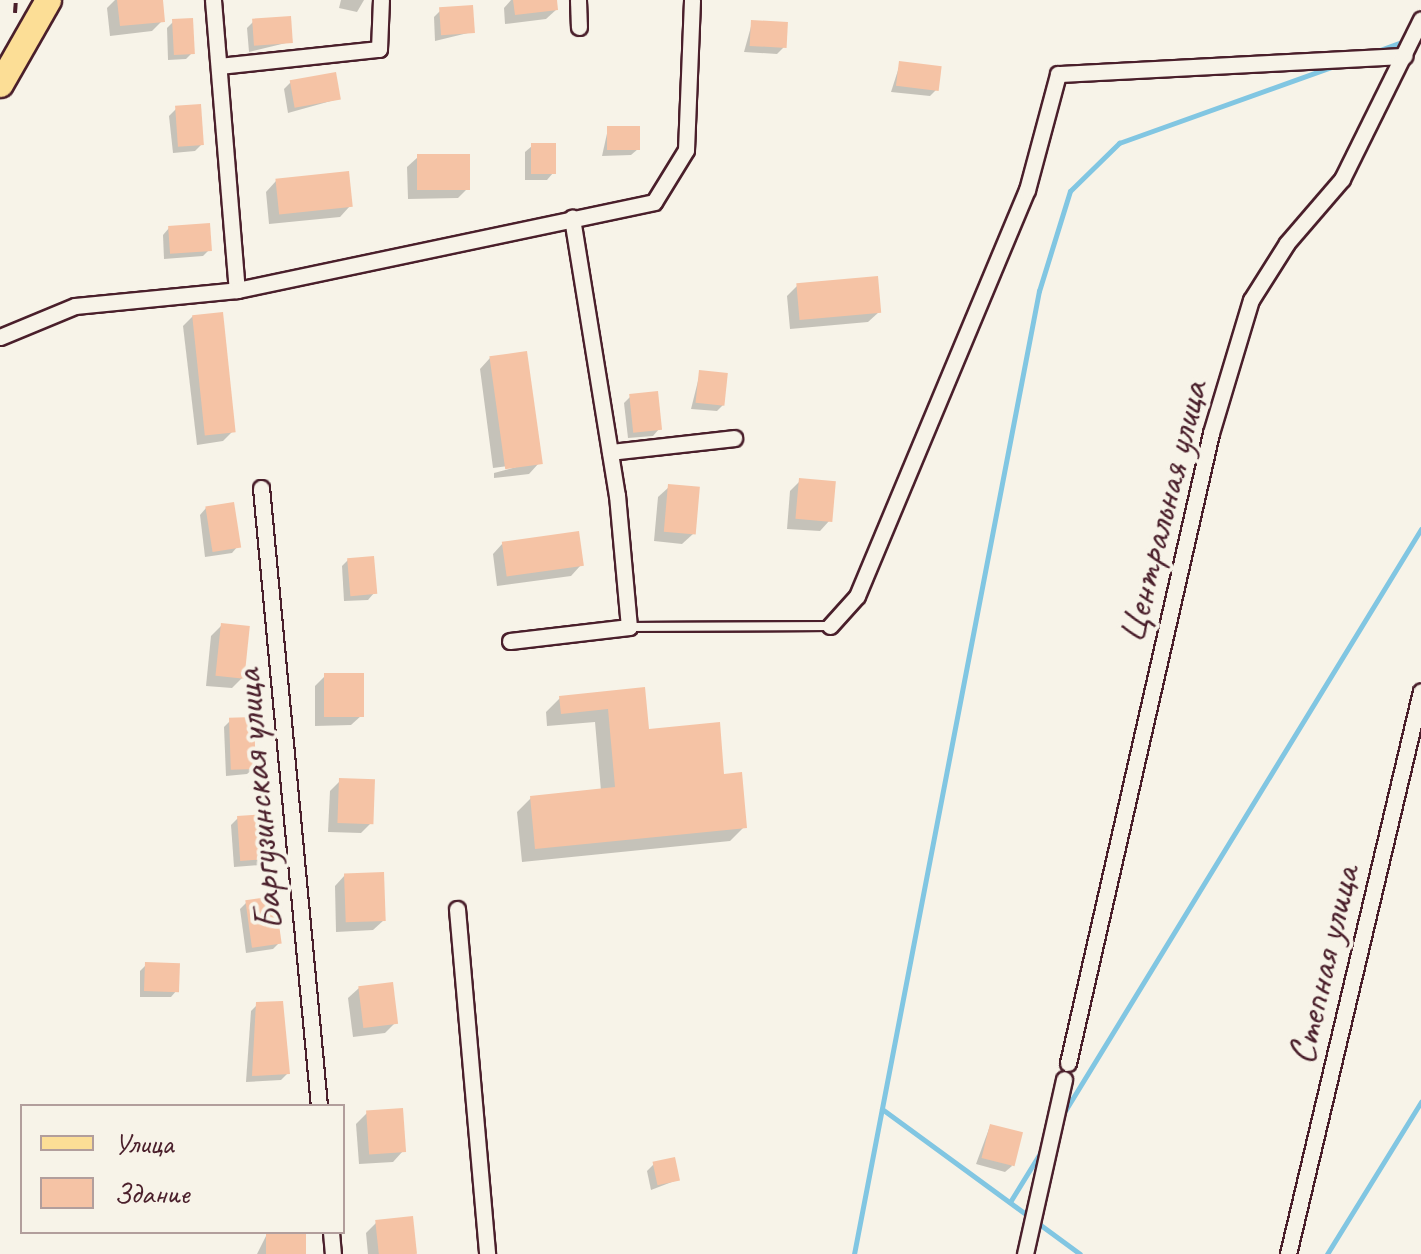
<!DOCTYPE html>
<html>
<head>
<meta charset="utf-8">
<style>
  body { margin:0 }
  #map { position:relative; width:1421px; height:1254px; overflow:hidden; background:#f7f3e8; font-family:Caveat,sans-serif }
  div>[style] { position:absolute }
  .shadow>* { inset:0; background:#0003 }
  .stream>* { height:5px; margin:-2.5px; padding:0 2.5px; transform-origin:2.5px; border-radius:2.5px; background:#81c6e2 }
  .building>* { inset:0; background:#f5c3a5; transform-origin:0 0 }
  .path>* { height:4px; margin-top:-2px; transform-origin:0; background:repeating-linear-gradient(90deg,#4a1f2b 0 10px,transparent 0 18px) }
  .roads { filter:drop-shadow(2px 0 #4a1f2b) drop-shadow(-2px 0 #4a1f2b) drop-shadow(0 2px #4a1f2b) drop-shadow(0 -2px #4a1f2b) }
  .lane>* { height:8px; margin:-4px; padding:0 4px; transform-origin:4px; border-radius:4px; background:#f7f3e8 }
  .street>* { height:15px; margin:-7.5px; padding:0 7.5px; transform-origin:7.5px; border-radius:7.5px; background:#f7f3e8 }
  .primary>* { height:25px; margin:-12.5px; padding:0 12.5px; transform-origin:12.5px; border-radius:12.5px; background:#fcde96 }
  span { translate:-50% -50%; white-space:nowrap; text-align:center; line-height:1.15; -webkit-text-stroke:8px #f7f3e8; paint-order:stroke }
  .street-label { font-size:40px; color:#4a1f2b }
  .legend { position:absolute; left:20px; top:1104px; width:325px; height:130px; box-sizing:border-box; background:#f7f3e8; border:2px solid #b29e9c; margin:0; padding:12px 18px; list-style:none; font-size:30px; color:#4a1f2b }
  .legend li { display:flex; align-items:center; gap:20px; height:50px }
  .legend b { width:50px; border:2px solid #b29e9c }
</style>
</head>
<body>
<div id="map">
  <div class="shadow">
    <div style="clip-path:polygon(115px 0,160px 0,162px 21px,152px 31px,110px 36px,107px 8px)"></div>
    <div style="clip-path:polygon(341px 0,364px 0,357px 12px,339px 8px)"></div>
    <div style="clip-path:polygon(511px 0,556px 0,557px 9px,546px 19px,505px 24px,504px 8px)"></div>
    <div style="clip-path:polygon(440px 11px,472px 32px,435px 41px,434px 17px)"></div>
    <div style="clip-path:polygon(173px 22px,192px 53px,186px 59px,168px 60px,167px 28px)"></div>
    <div style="clip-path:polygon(253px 22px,290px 42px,249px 52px,247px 28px)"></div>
    <div style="clip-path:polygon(752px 23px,784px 47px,777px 54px,744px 52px)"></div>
    <div style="clip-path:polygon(900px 64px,937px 89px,930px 96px,891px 92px)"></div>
    <div style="clip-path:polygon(291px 82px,338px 99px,288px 113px,284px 89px)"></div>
    <div style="clip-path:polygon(176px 109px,202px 144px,195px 151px,173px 153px,169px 116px)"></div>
    <div style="clip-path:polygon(608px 129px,638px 149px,631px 155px,602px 156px)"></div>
    <div style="clip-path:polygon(532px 146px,553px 173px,547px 180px,525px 180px,525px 152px)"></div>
    <div style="clip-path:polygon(418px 157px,468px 188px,458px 198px,408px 199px,407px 167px)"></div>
    <div style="clip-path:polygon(276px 181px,350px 206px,340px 217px,269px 224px,266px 192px)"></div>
    <div style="clip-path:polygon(169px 228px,209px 250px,203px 256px,164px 259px,163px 235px)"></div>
    <div style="clip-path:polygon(797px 286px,879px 312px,868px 322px,790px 329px,787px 296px)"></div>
    <div style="clip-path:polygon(193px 316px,233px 431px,223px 441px,197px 445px,183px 326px)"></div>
    <div style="clip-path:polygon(490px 358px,539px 463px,529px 474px,494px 478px,494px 473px,531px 463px,493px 468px,480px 369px)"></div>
    <div style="clip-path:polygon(700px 373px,724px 404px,717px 411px,691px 409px)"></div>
    <div style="clip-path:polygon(630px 397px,659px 429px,653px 436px,628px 438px,624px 403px)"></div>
    <div style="clip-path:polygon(800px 481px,830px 520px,820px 531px,787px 529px,790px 491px)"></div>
    <div style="clip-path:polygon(669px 487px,693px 534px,682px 544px,654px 541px,658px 497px)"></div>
    <div style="clip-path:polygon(206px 508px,238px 546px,232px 553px,205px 557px,200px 515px)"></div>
    <div style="clip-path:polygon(503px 543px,581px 565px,571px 576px,497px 586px,493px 554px)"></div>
    <div style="clip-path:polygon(348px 560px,374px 593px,368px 600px,344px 601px,342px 566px)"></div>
    <div style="clip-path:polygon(222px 625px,242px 678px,232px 688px,206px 686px,211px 636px)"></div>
    <div style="clip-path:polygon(325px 676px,362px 715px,351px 725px,315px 726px,315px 686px)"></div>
    <div style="clip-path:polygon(643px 690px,647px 732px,722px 776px,744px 827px,730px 841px,522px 862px,517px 812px,531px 798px,601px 791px,595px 722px,547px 726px,546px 712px,560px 698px)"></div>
    <div style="clip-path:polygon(230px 721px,254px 768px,247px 774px,226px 776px,224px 727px)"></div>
    <div style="clip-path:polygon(340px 781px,371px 823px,361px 833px,328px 832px,330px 791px)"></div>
    <div style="clip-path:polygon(238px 818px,267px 858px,260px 865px,234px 867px,231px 825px)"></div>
    <div style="clip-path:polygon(345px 875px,384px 920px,373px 930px,336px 932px,335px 886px)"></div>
    <div style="clip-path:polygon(246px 903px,279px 943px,273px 949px,246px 953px,240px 909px)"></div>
    <div style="clip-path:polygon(146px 965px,177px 990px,171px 997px,140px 997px,140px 971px)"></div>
    <div style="clip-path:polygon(359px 988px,395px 1023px,385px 1033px,353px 1037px,348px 998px)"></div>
    <div style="clip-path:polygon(257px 1005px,288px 1073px,281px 1080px,246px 1082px,251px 1011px)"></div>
    <div style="clip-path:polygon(367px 1113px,403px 1151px,393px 1162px,359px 1164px,356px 1124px)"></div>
    <div style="clip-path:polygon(990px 1126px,1012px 1166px,1005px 1172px,976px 1164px)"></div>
    <div style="clip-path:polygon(654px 1164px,677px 1180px,651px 1190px,647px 1171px)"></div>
    <div style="clip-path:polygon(377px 1222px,415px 1254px,368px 1254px,366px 1233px)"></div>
    <div style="clip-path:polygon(267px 1234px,305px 1254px,257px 1254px)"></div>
  </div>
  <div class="stream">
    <div style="left:1377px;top:51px;width:29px;rotate:-20deg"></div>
    <div style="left:882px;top:1109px;width:245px;rotate:36.2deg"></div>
    <div style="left:1060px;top:1119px;width:692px;rotate:-58.54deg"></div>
    <div style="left:1010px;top:1202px;width:61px;rotate:-58.4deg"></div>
    <div style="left:854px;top:1254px;width:981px;rotate:-79.13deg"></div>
    <div style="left:1039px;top:291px;width:105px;rotate:-72.8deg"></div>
    <div style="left:1070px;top:191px;width:69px;rotate:-44.4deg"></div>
    <div style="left:1119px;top:143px;width:228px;rotate:-19.7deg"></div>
    <div style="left:1327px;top:1254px;width:179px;rotate:-58.3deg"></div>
  </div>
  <div class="building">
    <div style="clip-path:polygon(117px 0,163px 0,165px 22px,120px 26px)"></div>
    <div style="clip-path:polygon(513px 0,557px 0,558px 10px,515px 15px)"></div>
    <div style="left:473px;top:5px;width:28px;height:34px;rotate:86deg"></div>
    <div style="left:291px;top:16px;width:27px;height:39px;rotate:86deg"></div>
    <div style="left:193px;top:18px;width:36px;height:21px;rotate:87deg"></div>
    <div style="left:751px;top:20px;width:37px;height:26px;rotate:3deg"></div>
    <div style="left:899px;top:61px;width:43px;height:25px;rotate:7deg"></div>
    <div style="left:336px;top:72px;width:28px;height:47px;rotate:80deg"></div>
    <div style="left:201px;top:104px;width:41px;height:26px;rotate:86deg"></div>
    <div style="left:640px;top:126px;width:24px;height:33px;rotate:90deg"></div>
    <div style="left:531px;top:143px;width:25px;height:31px"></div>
    <div style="left:417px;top:154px;width:53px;height:36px"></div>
    <div style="left:349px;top:171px;width:36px;height:74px;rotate:84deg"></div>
    <div style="left:210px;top:223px;width:28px;height:42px;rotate:86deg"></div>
    <div style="left:878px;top:276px;width:37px;height:82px;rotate:85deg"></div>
    <div style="left:223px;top:312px;width:121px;height:31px;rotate:84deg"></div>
    <div style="left:527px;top:351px;width:114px;height:38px;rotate:82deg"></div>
    <div style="left:699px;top:370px;width:29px;height:33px;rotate:6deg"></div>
    <div style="left:658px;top:391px;width:39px;height:29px;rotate:84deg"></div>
    <div style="left:799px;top:478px;width:37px;height:41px;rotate:5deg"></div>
    <div style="left:668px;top:484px;width:32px;height:48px;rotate:5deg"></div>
    <div style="left:234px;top:502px;width:46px;height:29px;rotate:81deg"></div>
    <div style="left:579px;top:531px;width:35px;height:78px;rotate:82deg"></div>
    <div style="left:374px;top:556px;width:38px;height:27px;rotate:85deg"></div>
    <div style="left:221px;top:623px;width:29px;height:53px;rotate:6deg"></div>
    <div style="left:324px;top:673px;width:40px;height:44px"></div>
    <div style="clip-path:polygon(645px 687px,649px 729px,720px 722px,724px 774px,742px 772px,747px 828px,535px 849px,530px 796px,615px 787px,608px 709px,561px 714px,559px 696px)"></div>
    <div style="left:254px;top:717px;width:52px;height:25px;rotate:88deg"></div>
    <div style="left:339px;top:778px;width:36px;height:45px;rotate:2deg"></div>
    <div style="left:266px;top:814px;width:45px;height:29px;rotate:86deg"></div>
    <div style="left:384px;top:872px;width:49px;height:40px;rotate:88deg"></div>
    <div style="left:275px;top:896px;width:48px;height:30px;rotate:82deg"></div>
    <div style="left:145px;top:962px;width:35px;height:29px;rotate:2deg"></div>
    <div style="left:393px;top:982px;width:42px;height:35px;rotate:83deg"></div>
    <div style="clip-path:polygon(283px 1001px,290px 1074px,252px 1076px,256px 1002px)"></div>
    <div style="left:403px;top:1108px;width:44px;height:37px;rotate:86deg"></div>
    <div style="left:990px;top:1124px;width:34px;height:35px;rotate:14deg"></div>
    <div style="left:675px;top:1157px;width:24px;height:23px;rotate:78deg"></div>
    <div style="left:413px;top:1216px;width:38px;height:38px;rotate:84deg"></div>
    <div style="left:266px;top:1232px;width:40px;height:22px"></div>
  </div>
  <div class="path">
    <div style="left:15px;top:13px;width:13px;rotate:-86deg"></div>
  </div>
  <div class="roads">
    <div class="lane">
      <div style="left:629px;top:627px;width:201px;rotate:-0.3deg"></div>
    </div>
    <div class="street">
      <div style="left:213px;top:0;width:291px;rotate:85.3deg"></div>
      <div style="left:578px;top:0;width:27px;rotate:88deg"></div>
      <div style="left:219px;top:66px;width:161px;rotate:-6.1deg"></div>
      <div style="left:379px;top:49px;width:49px;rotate:-87.7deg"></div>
      <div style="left:0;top:337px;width:81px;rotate:-22.5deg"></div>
      <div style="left:75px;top:306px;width:163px;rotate:-5.6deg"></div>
      <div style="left:237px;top:290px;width:426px;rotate:-11.9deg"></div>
      <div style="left:654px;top:202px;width:61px;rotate:-58.4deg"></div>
      <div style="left:686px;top:150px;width:150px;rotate:-87.7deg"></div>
      <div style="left:610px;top:452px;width:125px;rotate:-6.4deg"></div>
      <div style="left:261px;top:488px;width:621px;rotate:84.64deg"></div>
      <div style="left:830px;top:626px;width:40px;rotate:-48deg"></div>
      <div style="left:857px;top:596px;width:440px;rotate:-67.3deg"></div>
      <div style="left:1027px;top:190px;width:120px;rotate:-75deg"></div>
      <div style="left:1058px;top:74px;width:347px;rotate:-3deg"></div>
      <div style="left:510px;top:641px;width:120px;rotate:-6.7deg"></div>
      <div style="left:629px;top:627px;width:132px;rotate:-95.2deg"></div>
      <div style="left:617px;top:496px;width:282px;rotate:-99.2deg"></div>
      <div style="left:457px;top:909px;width:346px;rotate:85deg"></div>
      <div style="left:1068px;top:1063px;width:646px;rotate:-77.21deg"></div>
      <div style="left:1211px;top:433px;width:139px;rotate:-73.3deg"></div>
      <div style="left:1251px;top:300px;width:67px;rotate:-57.7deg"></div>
      <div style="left:1287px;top:243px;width:84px;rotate:-49.3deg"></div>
      <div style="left:1342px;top:179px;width:178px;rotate:-63.7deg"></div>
      <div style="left:331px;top:1232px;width:22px;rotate:85deg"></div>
      <div style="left:1025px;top:1254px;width:179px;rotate:-77.4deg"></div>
      <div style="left:1288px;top:1254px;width:578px;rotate:-76.71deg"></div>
    </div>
    <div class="primary">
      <div style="left:0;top:84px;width:97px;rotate:-60.3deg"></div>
    </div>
  </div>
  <div class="street-label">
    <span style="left:1162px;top:512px;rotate:-76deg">Центральная улица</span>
    <span style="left:258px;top:800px;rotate:-95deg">Баргузинская улица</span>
    <span style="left:1323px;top:965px;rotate:-77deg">Степная улица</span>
  </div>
  <ul class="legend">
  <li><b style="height:12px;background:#fcde96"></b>Улица</li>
  <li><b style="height:28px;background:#f5c3a5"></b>Здание</li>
  </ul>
</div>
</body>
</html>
